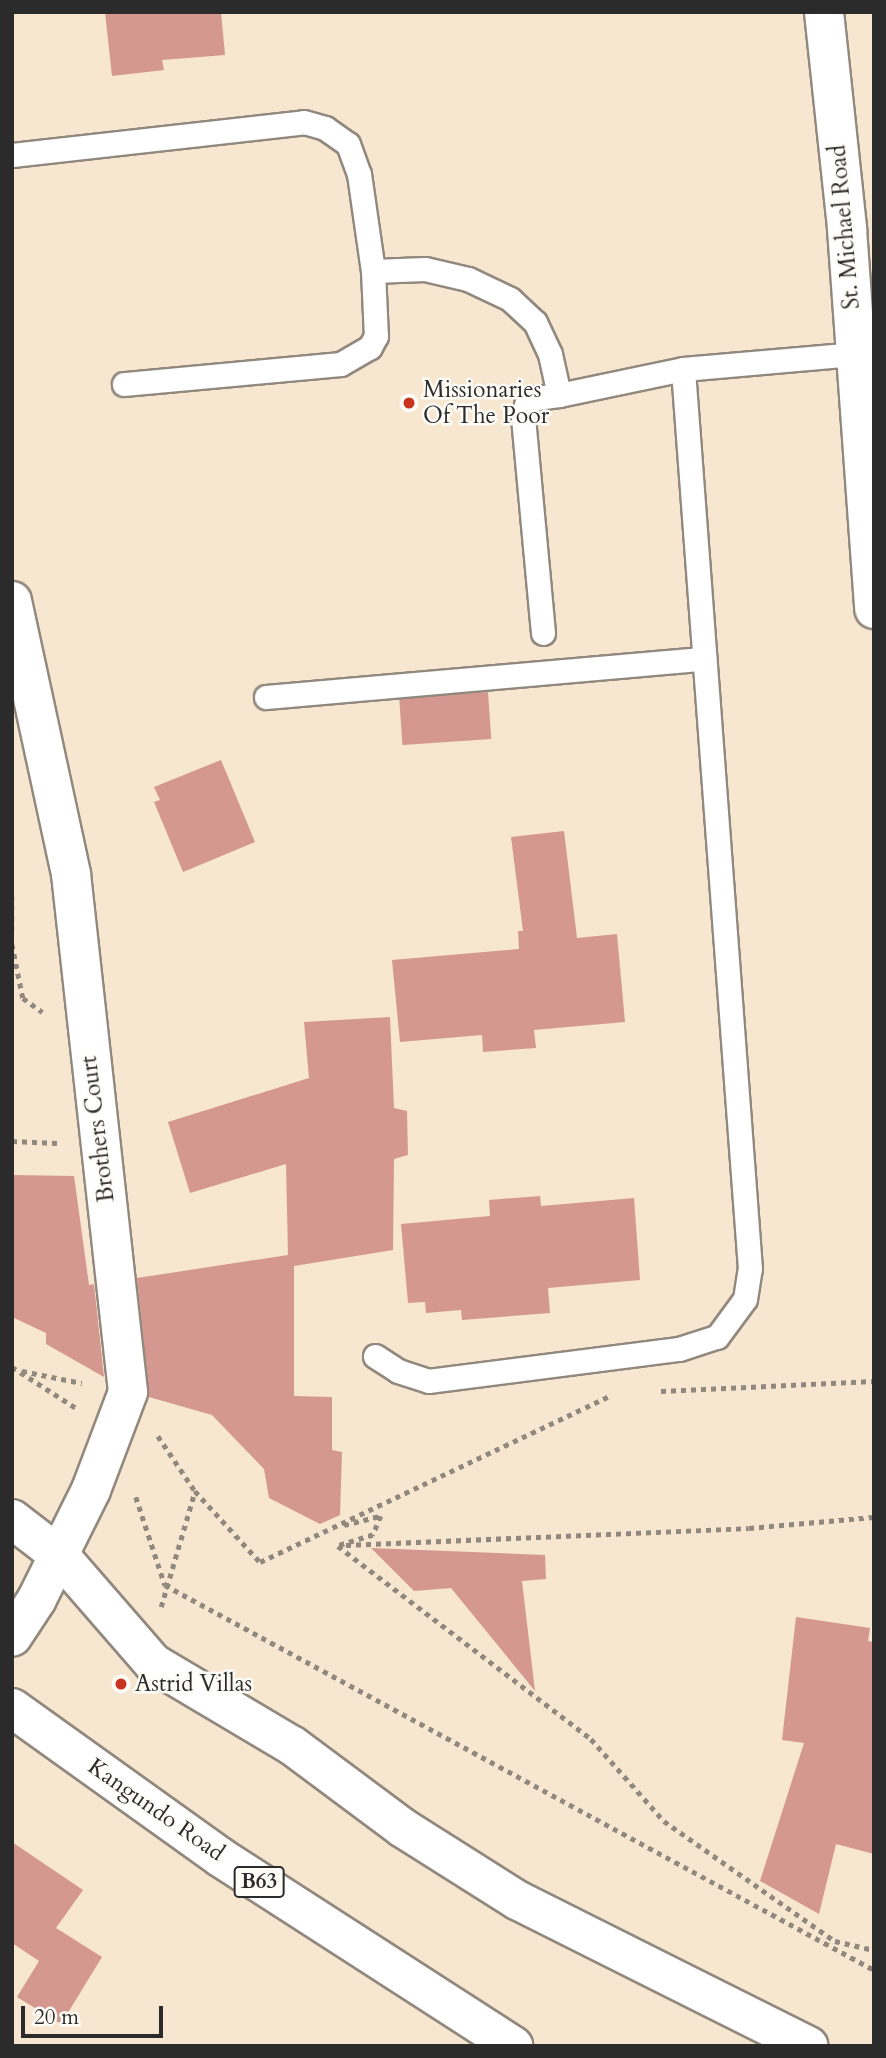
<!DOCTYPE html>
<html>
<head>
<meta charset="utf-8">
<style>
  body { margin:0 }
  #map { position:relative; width:886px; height:2058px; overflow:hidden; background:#f7e6d0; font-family:Cardo,serif }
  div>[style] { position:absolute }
  .building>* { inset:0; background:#d49891; transform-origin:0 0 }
  .path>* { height:4.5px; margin-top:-2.25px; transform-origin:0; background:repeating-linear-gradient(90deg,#91887e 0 5px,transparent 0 10px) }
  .roads { filter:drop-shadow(2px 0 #91887e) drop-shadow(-2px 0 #91887e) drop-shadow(0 2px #91887e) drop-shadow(0 -2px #91887e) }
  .service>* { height:23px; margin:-11.5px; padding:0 11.5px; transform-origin:11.5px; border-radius:11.5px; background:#fff }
  .minor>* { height:38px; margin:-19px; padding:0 19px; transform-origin:19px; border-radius:19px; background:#fff }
  .trunk>* { height:38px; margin:-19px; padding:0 19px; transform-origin:19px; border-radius:19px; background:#fff }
  .dots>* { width:19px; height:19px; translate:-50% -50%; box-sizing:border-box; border:4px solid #fdfcf7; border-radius:50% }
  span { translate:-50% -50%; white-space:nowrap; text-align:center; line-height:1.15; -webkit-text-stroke:5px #fdfcf7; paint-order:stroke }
  .shield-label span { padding:2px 5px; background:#fdfcf7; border:2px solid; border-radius:5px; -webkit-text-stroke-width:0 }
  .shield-label { font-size:21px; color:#2b2b2b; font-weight:700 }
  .street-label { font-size:23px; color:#2b2b2b }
  .poi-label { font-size:23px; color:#2b2b2b }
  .left { translate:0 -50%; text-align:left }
  .frame { position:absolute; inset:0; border:14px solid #2b2b2b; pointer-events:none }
  .scale { position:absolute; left:21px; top:2006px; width:142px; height:32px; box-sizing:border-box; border:4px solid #2b2b2b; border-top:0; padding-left:9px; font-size:21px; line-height:24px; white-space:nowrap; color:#2b2b2b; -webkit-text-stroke:5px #fdfcf7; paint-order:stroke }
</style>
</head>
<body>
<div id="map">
  <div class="building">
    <div style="clip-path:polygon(105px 12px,221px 12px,225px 55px,162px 60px,164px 70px,112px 76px)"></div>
    <div style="left:488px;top:692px;width:47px;height:89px;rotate:86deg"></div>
    <div style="clip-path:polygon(221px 760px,255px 842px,183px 872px,154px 802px,160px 800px,154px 787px)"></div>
    <div style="clip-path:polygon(564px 831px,577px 938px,617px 934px,625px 1022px,534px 1030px,536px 1048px,483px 1052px,482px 1035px,400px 1042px,392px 960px,519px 949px,518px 931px,523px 931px,511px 837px)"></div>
    <div style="clip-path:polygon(390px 1017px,394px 1108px,407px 1111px,408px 1155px,394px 1159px,393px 1250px,294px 1266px,294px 1396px,332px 1397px,332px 1450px,342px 1452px,340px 1515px,320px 1524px,269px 1498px,264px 1469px,212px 1415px,149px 1397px,137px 1278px,288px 1255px,286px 1164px,190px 1193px,168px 1122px,309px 1078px,304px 1022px)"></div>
    <div style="clip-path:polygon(12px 1175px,74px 1176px,89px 1285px,94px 1284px,104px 1377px,46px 1344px,46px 1333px,12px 1317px)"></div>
    <div style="clip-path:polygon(540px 1196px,541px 1206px,634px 1198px,640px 1280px,548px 1288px,550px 1313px,462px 1320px,461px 1310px,426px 1313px,425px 1302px,408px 1303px,401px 1224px,490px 1216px,489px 1200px)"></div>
    <div style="clip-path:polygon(371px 1548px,545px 1555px,546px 1579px,522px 1581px,535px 1691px,451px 1588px,414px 1591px)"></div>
    <div style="clip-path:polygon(796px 1617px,870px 1628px,868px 1641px,874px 1642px,874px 1854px,836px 1844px,819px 1914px,760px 1881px,804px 1743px,782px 1740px)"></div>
    <div style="clip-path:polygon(12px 1842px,83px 1890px,56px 1928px,102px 1957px,61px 2024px,17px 1997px,39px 1961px,12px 1943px)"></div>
  </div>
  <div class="path">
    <div style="left:12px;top:896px;width:39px;rotate:90deg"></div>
    <div style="left:12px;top:944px;width:55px;rotate:78.5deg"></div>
    <div style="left:23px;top:998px;width:24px;rotate:36deg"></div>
    <div style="left:12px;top:1141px;width:45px;rotate:2.5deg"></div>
    <div style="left:12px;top:1367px;width:76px;rotate:32.6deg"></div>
    <div style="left:22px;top:1371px;width:61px;rotate:11.3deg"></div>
    <div style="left:661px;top:1391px;width:213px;rotate:-2.7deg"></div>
    <div style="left:158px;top:1436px;width:66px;rotate:56.1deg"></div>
    <div style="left:195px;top:1491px;width:96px;rotate:47.5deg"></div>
    <div style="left:260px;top:1562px;width:385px;rotate:-25.4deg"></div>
    <div style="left:136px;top:1497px;width:93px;rotate:71.8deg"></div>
    <div style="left:165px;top:1585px;width:807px;rotate:28.5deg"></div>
    <div style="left:344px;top:1525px;width:38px;rotate:-14deg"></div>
    <div style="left:381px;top:1516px;width:21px;rotate:113deg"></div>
    <div style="left:373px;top:1535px;width:37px;rotate:163deg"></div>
    <div style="left:338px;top:1546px;width:318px;rotate:37.3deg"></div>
    <div style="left:591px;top:1739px;width:110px;rotate:48.3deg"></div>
    <div style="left:664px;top:1821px;width:209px;rotate:35.1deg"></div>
    <div style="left:835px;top:1941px;width:40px;rotate:13deg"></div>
    <div style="left:346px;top:1545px;width:403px;rotate:-2.4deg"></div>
    <div style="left:749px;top:1528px;width:125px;rotate:-5deg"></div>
    <div style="left:161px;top:1607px;width:121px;rotate:-73.7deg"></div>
  </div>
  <div class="roads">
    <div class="service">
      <div style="left:12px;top:155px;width:294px;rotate:-6.4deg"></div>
      <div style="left:304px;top:122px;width:22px;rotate:16deg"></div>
      <div style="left:325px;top:128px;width:28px;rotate:35deg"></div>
      <div style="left:348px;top:144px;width:32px;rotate:70deg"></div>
      <div style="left:359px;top:174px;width:98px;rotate:81.8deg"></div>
      <div style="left:373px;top:271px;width:65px;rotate:87.4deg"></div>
      <div style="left:376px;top:336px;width:13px;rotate:119deg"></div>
      <div style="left:370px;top:347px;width:34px;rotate:150deg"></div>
      <div style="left:340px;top:364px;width:217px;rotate:174.7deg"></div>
      <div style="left:373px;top:271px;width:52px;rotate:-2.2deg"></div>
      <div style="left:425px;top:269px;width:44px;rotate:13.1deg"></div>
      <div style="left:468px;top:279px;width:47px;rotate:25.5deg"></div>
      <div style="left:510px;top:299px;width:34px;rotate:43deg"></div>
      <div style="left:535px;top:322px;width:35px;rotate:65deg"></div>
      <div style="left:550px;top:354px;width:42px;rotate:77.6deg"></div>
      <div style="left:559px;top:395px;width:127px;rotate:-11.8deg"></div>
      <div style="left:683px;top:369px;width:174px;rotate:-5deg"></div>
      <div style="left:543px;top:633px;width:216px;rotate:-95.3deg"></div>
      <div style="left:523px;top:418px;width:13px;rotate:-77deg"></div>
      <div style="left:526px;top:405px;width:12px;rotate:-35deg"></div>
      <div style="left:536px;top:398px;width:23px;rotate:-7deg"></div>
      <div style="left:266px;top:697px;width:440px;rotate:-5deg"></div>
      <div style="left:375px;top:1356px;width:27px;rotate:33deg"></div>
      <div style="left:398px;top:1371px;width:32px;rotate:18deg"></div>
      <div style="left:428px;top:1381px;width:253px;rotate:-7.3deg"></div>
      <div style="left:679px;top:1349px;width:40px;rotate:-18deg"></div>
      <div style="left:717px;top:1337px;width:47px;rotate:-53.6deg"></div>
      <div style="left:745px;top:1299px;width:30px;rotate:-81deg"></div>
      <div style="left:750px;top:1269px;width:902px;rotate:-94.26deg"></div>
    </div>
    <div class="minor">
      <div style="left:824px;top:12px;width:218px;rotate:83.9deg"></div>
      <div style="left:847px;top:229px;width:381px;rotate:85.9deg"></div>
      <div style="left:12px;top:601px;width:279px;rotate:77.8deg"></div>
      <div style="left:71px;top:874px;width:521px;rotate:83.72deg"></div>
      <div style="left:128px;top:1392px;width:105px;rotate:110.7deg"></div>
      <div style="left:91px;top:1490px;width:122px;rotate:116.4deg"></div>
      <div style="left:37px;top:1599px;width:45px;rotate:123.3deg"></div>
      <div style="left:12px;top:1519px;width:61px;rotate:37.6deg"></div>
      <div style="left:60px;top:1556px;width:142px;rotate:49deg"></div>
      <div style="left:153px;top:1663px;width:163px;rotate:30.7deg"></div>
      <div style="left:293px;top:1746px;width:137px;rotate:36.7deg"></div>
      <div style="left:403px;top:1828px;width:135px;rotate:32.3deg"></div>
      <div style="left:517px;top:1900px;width:326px;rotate:26.6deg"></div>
    </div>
    <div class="trunk">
      <div style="left:12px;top:1708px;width:256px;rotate:35.6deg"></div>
      <div style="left:220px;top:1857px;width:349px;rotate:32.8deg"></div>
    </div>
  </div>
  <div class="dots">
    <div style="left:409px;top:403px;background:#c8321e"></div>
    <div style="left:121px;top:1684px;background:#c8321e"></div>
  </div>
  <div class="shield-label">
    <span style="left:259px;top:1882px">B63</span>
  </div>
  <div class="street-label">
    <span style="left:845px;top:227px;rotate:-95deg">St. Michael Road</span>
    <span style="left:98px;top:1129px;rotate:-97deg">Brothers Court</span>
    <span style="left:156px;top:1810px;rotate:35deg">Kangundo Road</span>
  </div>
  <div class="poi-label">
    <span class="left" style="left:423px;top:403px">Missionaries<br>Of The Poor</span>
    <span class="left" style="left:135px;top:1684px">Astrid Villas</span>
  </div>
  <div class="frame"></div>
  <div class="scale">20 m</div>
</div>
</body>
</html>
